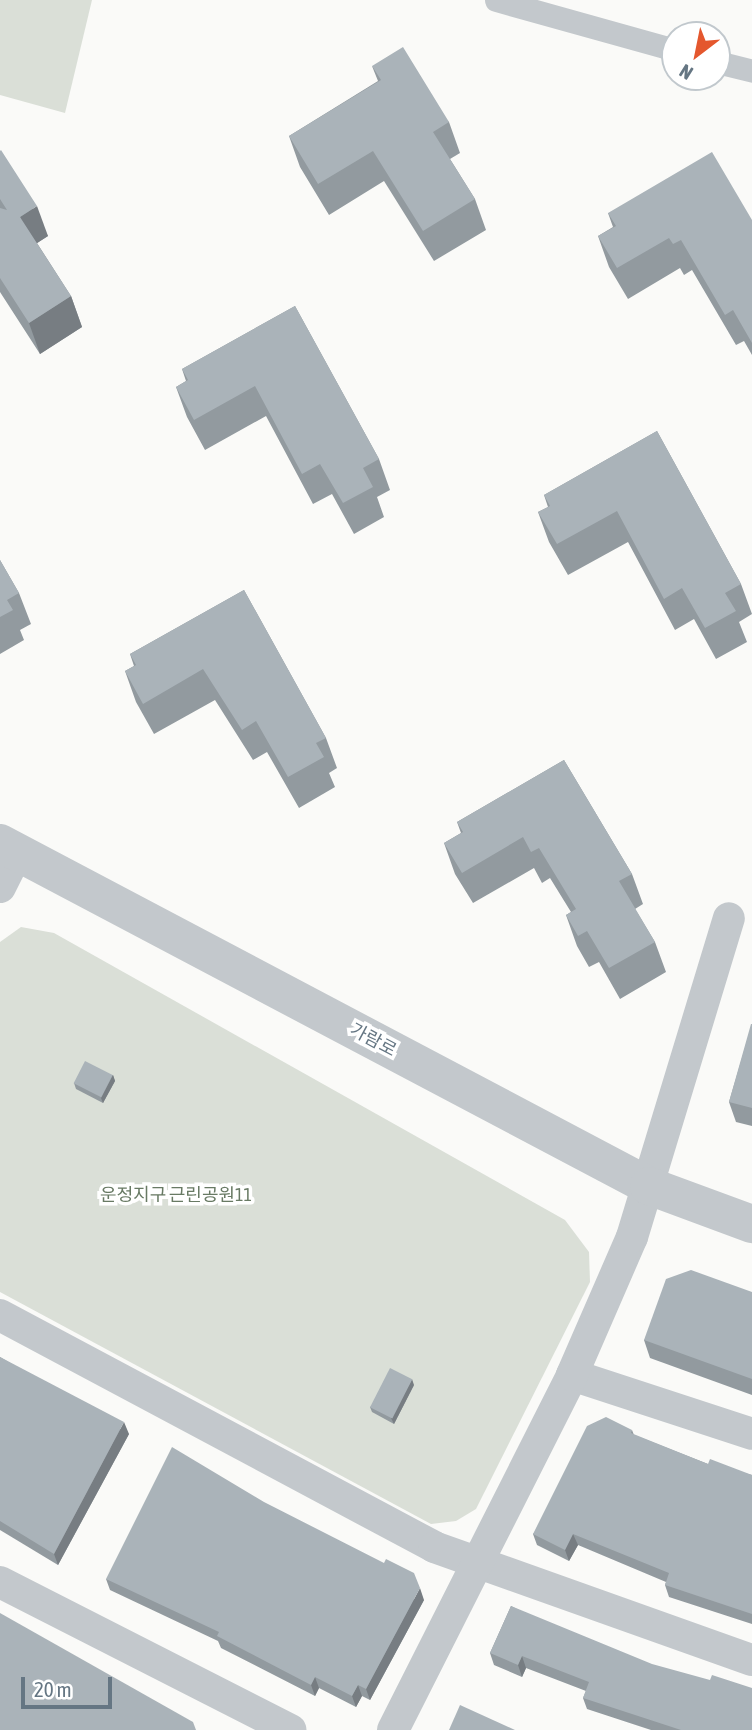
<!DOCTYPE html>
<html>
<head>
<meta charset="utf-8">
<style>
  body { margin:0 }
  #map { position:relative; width:752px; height:1730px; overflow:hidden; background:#fafaf8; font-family:"Asap Condensed","Noto Sans KR",sans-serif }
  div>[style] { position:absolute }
  .green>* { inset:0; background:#dadfd7 }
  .pedestrian>* { height:23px; margin:-11.5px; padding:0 11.5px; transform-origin:11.5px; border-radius:11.5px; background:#c3c8cc }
  .minor>* { height:32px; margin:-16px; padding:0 16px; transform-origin:16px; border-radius:16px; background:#c3c8cc }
  .tertiary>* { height:38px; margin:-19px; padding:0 19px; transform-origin:19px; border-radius:19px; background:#c3c8cc }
  .wall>* { inset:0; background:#929a9f }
  .shaded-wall>* { inset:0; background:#777d82 }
  .building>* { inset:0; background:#aab3b9; transform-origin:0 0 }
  span { translate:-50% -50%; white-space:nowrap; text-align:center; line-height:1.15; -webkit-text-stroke:7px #fff; paint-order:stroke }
  .street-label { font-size:18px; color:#657683 }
  .park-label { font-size:18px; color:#687a64 }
  .north { position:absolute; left:661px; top:21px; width:70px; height:70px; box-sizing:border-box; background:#fff; border:2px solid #c1c8cd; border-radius:50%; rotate:212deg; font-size:19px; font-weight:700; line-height:28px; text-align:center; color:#657683 }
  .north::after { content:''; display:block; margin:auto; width:24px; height:32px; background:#e4572e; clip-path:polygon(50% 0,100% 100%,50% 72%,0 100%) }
  .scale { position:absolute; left:21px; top:1677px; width:91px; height:32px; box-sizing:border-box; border:4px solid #657683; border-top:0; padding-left:9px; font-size:21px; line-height:24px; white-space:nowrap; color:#657683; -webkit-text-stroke:5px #fff; paint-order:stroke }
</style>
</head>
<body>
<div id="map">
  <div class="green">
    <div style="clip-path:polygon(0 0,92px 0,65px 113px,0 95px)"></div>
    <div style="clip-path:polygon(21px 927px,54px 933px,565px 1220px,589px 1252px,590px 1282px,476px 1509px,456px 1521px,431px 1524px,0 1292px,0 942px)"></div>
  </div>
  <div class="pedestrian">
    <div style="left:496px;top:0;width:186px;rotate:15.6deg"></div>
    <div style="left:717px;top:62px;width:36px;rotate:14deg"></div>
  </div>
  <div class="minor">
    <div style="left:0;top:887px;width:40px;rotate:-63.4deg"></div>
    <div style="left:0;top:1315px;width:492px;rotate:28.1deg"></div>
    <div style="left:434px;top:1547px;width:337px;rotate:19.6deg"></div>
    <div style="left:572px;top:1375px;width:189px;rotate:18.1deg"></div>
    <div style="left:0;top:1582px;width:326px;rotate:27deg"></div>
    <div style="left:393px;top:1730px;width:398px;rotate:-63.2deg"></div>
    <div style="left:572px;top:1375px;width:150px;rotate:-66.5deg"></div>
    <div style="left:632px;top:1237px;width:333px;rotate:-73.1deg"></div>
  </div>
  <div class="tertiary">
    <div style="left:0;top:843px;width:734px;rotate:27.86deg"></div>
    <div style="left:649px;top:1186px;width:110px;rotate:20.3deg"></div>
  </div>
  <div class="wall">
    <div style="clip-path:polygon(372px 66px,449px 122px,460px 153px,450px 159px,475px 199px,486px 230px,434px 261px,384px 181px,329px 215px,300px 167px,289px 136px,378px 81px)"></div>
    <div style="clip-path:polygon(0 151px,48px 236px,37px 243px,71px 296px,82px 327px,40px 354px,0 292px)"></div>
    <div style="clip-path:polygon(608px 213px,752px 220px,752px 355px,744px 341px,736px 345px,692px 270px,684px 275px,680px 268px,628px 299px,609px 267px,598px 236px,613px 227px)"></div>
    <div style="clip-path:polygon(295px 306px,379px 459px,390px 490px,377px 497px,384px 517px,354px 534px,332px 494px,313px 504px,266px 416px,205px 450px,187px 417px,176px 387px,186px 381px,182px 369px)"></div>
    <div style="clip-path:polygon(657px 431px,741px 584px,752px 614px,739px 622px,747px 642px,716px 659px,694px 619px,675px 630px,628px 542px,568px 575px,549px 542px,538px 512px,548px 507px,544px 495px)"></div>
    <div style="clip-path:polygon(0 560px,19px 593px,31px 624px,20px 630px,24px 640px,0 654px)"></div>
    <div style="clip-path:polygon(244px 590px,326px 738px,337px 768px,329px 773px,335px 787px,299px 808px,267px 752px,253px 760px,215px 700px,154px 734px,136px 702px,125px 671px,134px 666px,130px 654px)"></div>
    <div style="clip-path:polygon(564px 760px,632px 874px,643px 904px,635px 909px,655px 942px,666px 972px,620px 999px,599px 962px,589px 967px,577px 946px,566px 915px,571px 912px,550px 878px,542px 883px,534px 868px,473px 903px,455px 874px,444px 843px,461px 833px,457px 822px)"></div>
    <div style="clip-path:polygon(752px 1024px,752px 1126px,736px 1122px,729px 1102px)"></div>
    <div style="clip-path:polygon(113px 1075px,115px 1081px,103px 1103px,76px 1089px,74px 1083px)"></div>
    <div style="clip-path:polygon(752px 1292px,752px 1395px,650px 1358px,644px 1340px)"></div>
    <div style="clip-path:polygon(0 1357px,129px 1434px,58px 1565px,0 1530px)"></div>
    <div style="clip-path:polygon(414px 1385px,394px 1424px,372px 1412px,370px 1407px)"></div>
    <div style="clip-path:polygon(632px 1430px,634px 1435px,708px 1464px,752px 1475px,752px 1624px,669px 1597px,665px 1585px,666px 1582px,578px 1545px,569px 1561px,537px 1545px,533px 1534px)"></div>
    <div style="clip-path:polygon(106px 1579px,424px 1600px,370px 1700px,362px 1696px,356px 1707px,319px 1688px,315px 1696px,221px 1648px,218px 1641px,110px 1590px)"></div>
    <div style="clip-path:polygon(511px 1606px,752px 1730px,651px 1730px,587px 1709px,583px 1698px,586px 1691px,526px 1668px,522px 1677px,494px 1665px,490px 1653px)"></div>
  </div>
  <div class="shaded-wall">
    <div style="clip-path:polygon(37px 206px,48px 236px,31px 247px,20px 217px)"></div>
    <div style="clip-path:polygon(71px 296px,82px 327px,40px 354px,29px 323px)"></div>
    <div style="clip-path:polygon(113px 1075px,115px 1081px,103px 1103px,101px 1098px)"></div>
    <div style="clip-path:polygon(412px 1379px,414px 1385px,394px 1424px,391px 1418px)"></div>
    <div style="clip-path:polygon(124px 1422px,129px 1434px,58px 1565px,54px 1554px)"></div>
    <div style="clip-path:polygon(573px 1534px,578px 1545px,569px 1561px,565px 1550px)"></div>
    <div style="clip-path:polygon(420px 1588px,424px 1600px,370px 1700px,366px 1689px)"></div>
    <div style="clip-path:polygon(522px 1656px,526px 1668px,522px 1677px,518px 1665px)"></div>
    <div style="clip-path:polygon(315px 1677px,319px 1688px,315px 1696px,311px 1685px)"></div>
    <div style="clip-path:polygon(358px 1685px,362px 1696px,356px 1707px,352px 1696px)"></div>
  </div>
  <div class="building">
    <div style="clip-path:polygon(403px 47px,449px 122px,433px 132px,475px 199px,423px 231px,373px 151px,318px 184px,289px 136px,381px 80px,372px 66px)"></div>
    <div style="clip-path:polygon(1px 150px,37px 206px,20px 217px,71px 296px,29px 323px,0 278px,0 208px,7px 210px,0 199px,0 151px)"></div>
    <div style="clip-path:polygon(712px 152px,752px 220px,752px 343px,733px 310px,725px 315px,681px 240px,673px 244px,669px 238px,617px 268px,598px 236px,616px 226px,608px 213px)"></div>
    <div style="clip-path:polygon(295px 306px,379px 459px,363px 468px,373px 487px,343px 503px,320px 464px,302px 474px,255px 386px,194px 420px,176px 387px,188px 380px,182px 369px)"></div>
    <div style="clip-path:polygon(657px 431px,741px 584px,725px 593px,736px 611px,705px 628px,682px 588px,664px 599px,617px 511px,557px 544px,538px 512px,550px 506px,544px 495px)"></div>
    <div style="clip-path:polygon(0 560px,19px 593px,7px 600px,13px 610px,0 617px)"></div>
    <div style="clip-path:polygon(244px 590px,326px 738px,316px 743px,324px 757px,288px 777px,256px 721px,242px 730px,203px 669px,143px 704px,125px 671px,136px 665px,130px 654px)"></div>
    <div style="clip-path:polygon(564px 760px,632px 874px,619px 881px,655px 942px,609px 968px,587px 931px,578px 936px,566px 915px,576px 909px,539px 848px,531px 852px,523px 837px,462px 873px,444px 843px,463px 832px,457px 822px)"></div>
    <div style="clip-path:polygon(751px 1024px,752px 1024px,752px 1108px,729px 1102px)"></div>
    <div style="left:85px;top:1061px;width:31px;height:25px;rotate:27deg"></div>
    <div style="clip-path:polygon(691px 1270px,752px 1292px,752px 1379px,644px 1340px,666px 1279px)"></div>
    <div style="clip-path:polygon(0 1357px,124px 1422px,54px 1554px,0 1521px)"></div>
    <div style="left:390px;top:1368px;width:25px;height:44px;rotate:27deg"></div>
    <div style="clip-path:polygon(606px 1417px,632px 1430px,631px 1433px,708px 1464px,710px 1459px,752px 1475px,752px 1614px,665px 1585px,669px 1573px,573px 1534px,565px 1550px,533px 1534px,587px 1426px)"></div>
    <div style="clip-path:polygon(172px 1447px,264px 1502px,384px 1563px,386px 1559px,414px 1573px,420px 1588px,366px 1689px,358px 1685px,352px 1696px,315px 1677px,311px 1685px,217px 1636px,219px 1632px,106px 1579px)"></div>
    <div style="clip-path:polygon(511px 1606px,652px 1664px,710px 1680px,712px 1675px,752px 1688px,752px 1730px,681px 1730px,583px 1698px,589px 1682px,522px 1656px,518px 1665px,490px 1653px)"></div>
    <div style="clip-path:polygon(0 1613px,193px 1722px,196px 1730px,0 1730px)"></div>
    <div style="clip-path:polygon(460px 1705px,515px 1730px,449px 1730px)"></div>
  </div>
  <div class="street-label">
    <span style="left:373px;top:1040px;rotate:28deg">가람로</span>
  </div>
  <div class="park-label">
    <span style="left:176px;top:1195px">운정지구 근린공원11</span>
  </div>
  <div class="north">N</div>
  <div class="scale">20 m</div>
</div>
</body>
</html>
